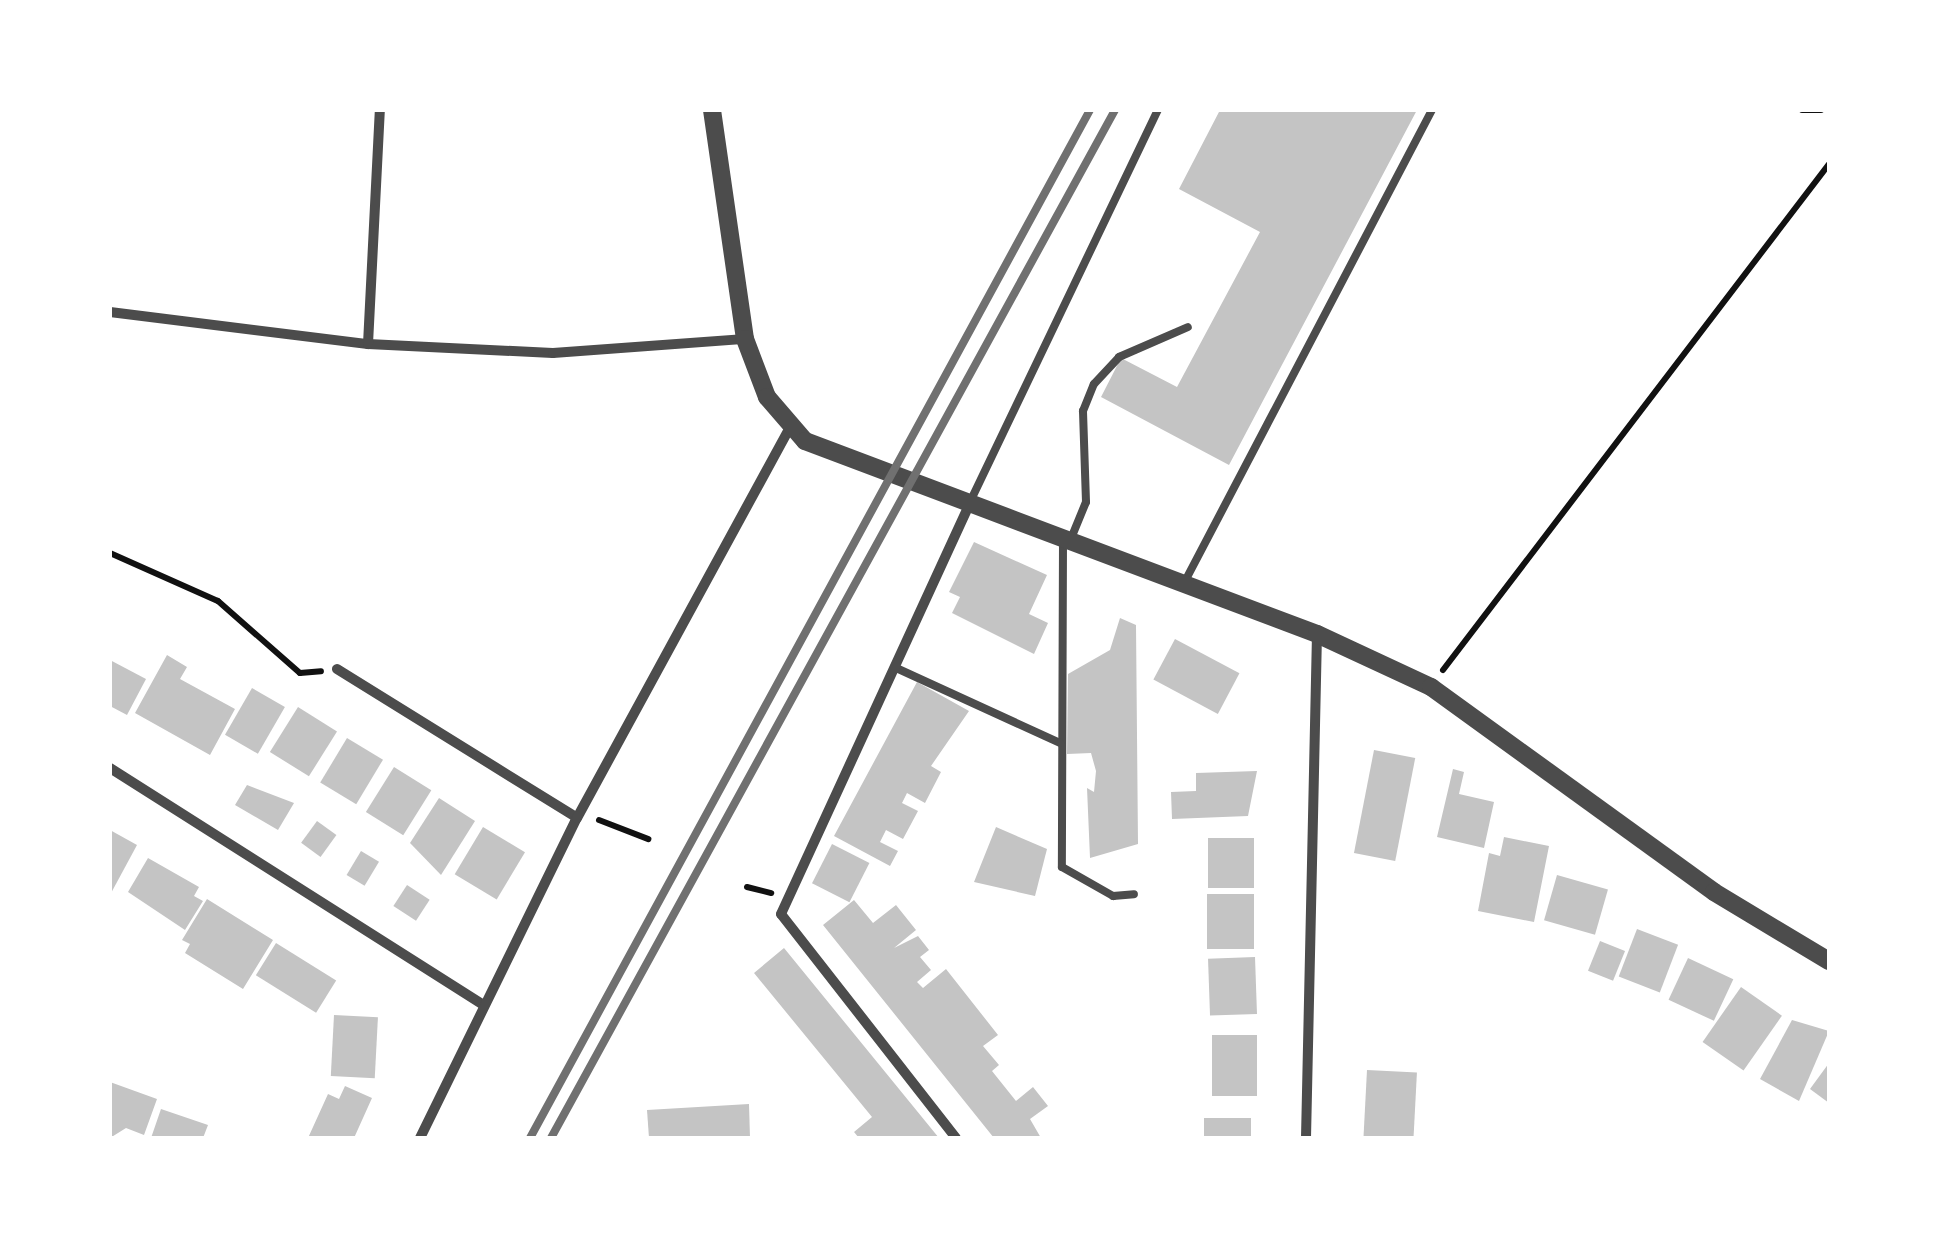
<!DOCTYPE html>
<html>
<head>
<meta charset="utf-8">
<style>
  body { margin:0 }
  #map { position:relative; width:1939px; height:1248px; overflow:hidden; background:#fff; font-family:"DejaVu Sans",sans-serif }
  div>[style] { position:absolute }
  .building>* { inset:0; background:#c4c4c4; transform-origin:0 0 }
  .path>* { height:6px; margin:-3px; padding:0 3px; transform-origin:3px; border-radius:3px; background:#111 }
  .service>* { height:8px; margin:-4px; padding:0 4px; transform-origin:4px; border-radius:4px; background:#4c4c4c }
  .minor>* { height:10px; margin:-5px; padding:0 5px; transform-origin:5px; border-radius:5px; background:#4c4c4c }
  .tertiary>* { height:18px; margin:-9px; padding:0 9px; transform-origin:9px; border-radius:9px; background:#4c4c4c }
  .rail>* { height:8px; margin:-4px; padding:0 4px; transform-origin:4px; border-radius:4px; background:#707070 }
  span { translate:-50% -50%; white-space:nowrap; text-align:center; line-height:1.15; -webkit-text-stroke:10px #fff; paint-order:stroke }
  .frame { position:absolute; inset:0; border:112px solid #fff; pointer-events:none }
</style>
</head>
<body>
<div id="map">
  <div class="building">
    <div style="clip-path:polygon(1220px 110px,1417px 110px,1229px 465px,1101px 397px,1121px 358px,1177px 387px,1260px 232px,1179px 189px)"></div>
    <div style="clip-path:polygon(974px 542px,1047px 575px,1029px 614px,1048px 623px,1034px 654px,952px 613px,960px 597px,949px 592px)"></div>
    <div style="clip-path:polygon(1120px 618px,1136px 625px,1138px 844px,1090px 858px,1087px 788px,1094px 792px,1096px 771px,1091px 753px,1067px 754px,1068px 674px,1110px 650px)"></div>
    <div style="left:1175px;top:639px;width:73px;height:46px;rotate:28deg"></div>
    <div style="clip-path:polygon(167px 655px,187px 667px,180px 679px,235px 709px,210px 755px,135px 713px)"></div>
    <div style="clip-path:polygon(110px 660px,146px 679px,127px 715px,110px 706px)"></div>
    <div style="clip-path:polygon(917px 682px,969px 711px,931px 766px,941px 772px,925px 803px,907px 793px,902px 803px,918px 811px,903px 839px,886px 830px,880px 842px,898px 851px,890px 866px,834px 836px)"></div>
    <div style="left:252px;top:688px;width:38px;height:54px;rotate:30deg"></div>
    <div style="left:298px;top:707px;width:46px;height:53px;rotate:32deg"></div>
    <div style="left:347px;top:738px;width:42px;height:52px;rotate:31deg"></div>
    <div style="left:1374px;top:750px;width:42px;height:105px;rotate:11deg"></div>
    <div style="left:394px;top:767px;width:44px;height:53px;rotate:32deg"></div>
    <div style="clip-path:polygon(1453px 769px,1464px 772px,1459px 794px,1494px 802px,1484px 848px,1437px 837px)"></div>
    <div style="clip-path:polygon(1257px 771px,1248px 816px,1172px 819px,1171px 792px,1196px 791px,1196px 773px)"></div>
    <div style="clip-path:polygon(247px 785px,294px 803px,278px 830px,235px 805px)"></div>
    <div style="clip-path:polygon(439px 798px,475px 821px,441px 875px,410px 843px)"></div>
    <div style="left:317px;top:821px;width:24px;height:27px;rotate:36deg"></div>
    <div style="left:483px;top:827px;width:49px;height:55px;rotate:31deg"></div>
    <div style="clip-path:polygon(996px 827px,1047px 849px,1035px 896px,974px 882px)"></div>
    <div style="clip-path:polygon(110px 830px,137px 845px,110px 895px)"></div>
    <div style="clip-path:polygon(1504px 837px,1549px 846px,1534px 922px,1478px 911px,1489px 853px,1500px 856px)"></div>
    <div style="left:1254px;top:838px;width:50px;height:46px;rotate:90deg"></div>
    <div style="left:832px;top:844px;width:42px;height:44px;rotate:27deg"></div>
    <div style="left:361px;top:851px;width:21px;height:28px;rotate:31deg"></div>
    <div style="clip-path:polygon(148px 858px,199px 887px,194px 896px,203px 901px,185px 930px,128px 892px)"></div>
    <div style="left:1557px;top:875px;width:53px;height:47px;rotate:16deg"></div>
    <div style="left:407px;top:885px;width:27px;height:25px;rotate:33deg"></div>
    <div style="left:1207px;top:894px;width:47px;height:55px"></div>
    <div style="clip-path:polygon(207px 899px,273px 940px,243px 989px,185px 953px,190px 944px,182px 940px)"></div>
    <div style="clip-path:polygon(854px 900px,873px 923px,896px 905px,916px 930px,894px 948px,918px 936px,929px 950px,920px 957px,931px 970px,917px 982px,923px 988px,946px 969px,998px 1035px,983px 1046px,999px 1065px,992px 1071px,1016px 1101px,1033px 1087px,1048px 1106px,1030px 1119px,1041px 1138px,994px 1138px,823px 925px)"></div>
    <div style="left:1637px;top:929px;width:44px;height:51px;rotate:21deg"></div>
    <div style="left:1600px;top:941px;width:27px;height:32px;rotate:22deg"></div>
    <div style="left:276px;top:943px;width:71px;height:38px;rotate:32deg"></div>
    <div style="clip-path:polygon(784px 948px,939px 1138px,859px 1138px,854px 1132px,872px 1117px,754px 973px)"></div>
    <div style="left:1255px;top:957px;width:57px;height:47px;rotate:88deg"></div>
    <div style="left:1688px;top:958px;width:50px;height:46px;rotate:25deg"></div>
    <div style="left:1741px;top:987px;width:50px;height:67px;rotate:35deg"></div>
    <div style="left:334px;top:1015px;width:44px;height:61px;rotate:3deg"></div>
    <div style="clip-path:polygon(1792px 1020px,1829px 1031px,1799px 1101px,1760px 1079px)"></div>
    <div style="left:1212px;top:1035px;width:45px;height:61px"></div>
    <div style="clip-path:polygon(1829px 1063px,1829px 1103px,1810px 1089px)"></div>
    <div style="left:1367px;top:1070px;width:50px;height:68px;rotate:3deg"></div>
    <div style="clip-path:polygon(110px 1082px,157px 1099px,144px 1135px,126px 1128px,110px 1138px)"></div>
    <div style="clip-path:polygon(345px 1086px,372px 1098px,354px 1138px,308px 1138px,328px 1094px,339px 1099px)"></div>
    <div style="clip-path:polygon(749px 1104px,750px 1138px,649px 1138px,647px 1110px)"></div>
    <div style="clip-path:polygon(161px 1109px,208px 1125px,203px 1138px,151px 1138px)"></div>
    <div style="left:1251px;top:1118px;width:20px;height:47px;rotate:90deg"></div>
  </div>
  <div class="path">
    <div style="left:1802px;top:110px;width:19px"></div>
    <div style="left:110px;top:553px;width:118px;rotate:24deg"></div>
    <div style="left:218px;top:601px;width:109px;rotate:41.3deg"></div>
    <div style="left:300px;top:673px;width:21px;rotate:-5deg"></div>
    <div style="left:1443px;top:670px;width:636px;rotate:-52.66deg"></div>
    <div style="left:599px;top:820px;width:53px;rotate:21.2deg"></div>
    <div style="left:747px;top:887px;width:25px;rotate:14deg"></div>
  </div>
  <div class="service">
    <div style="left:970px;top:502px;width:435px;rotate:-64.4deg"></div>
    <div style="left:1063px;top:541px;width:326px;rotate:90.2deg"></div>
    <div style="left:1062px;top:867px;width:59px;rotate:29.6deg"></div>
    <div style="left:1113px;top:896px;width:21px;rotate:-5deg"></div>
    <div style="left:1070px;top:541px;width:42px;rotate:-67.7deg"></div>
    <div style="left:1086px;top:502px;width:91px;rotate:-91.9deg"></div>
    <div style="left:1083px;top:411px;width:29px;rotate:-68deg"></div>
    <div style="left:1094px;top:384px;width:37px;rotate:-47deg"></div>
    <div style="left:1119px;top:357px;width:75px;rotate:-23.5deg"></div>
    <div style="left:1183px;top:585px;width:536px;rotate:-62.34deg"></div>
    <div style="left:894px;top:667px;width:183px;rotate:24.6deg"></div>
  </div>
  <div class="minor">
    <div style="left:110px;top:312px;width:260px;rotate:7.1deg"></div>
    <div style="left:368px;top:344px;width:185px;rotate:2.8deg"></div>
    <div style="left:553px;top:353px;width:193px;rotate:-4.2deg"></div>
    <div style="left:368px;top:344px;width:234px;rotate:-87.1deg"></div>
    <div style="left:337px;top:669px;width:282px;rotate:31.8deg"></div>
    <div style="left:110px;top:768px;width:441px;rotate:32.4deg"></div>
    <div style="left:420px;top:1138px;width:356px;rotate:-63.9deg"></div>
    <div style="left:577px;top:818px;width:444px;rotate:-61.4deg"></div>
    <div style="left:956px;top:1138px;width:284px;rotate:-128deg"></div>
    <div style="left:781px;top:914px;width:448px;rotate:-65.3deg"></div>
    <div style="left:1306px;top:1138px;width:504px;rotate:-88.75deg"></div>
  </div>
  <div class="tertiary">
    <div style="left:712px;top:110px;width:231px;rotate:81.8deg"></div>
    <div style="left:745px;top:339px;width:62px;rotate:69.2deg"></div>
    <div style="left:767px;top:397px;width:58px;rotate:49.2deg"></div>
    <div style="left:805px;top:441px;width:547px;rotate:20.65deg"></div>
    <div style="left:1317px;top:634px;width:126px;rotate:24.9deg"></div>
    <div style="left:1431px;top:687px;width:349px;rotate:35.9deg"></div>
    <div style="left:1714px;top:892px;width:134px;rotate:31deg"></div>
  </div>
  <div class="rail">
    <div style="left:530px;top:1138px;width:1171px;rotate:-61.42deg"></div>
    <div style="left:551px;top:1138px;width:1173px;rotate:-61.25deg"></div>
  </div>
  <div class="frame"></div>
</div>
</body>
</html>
